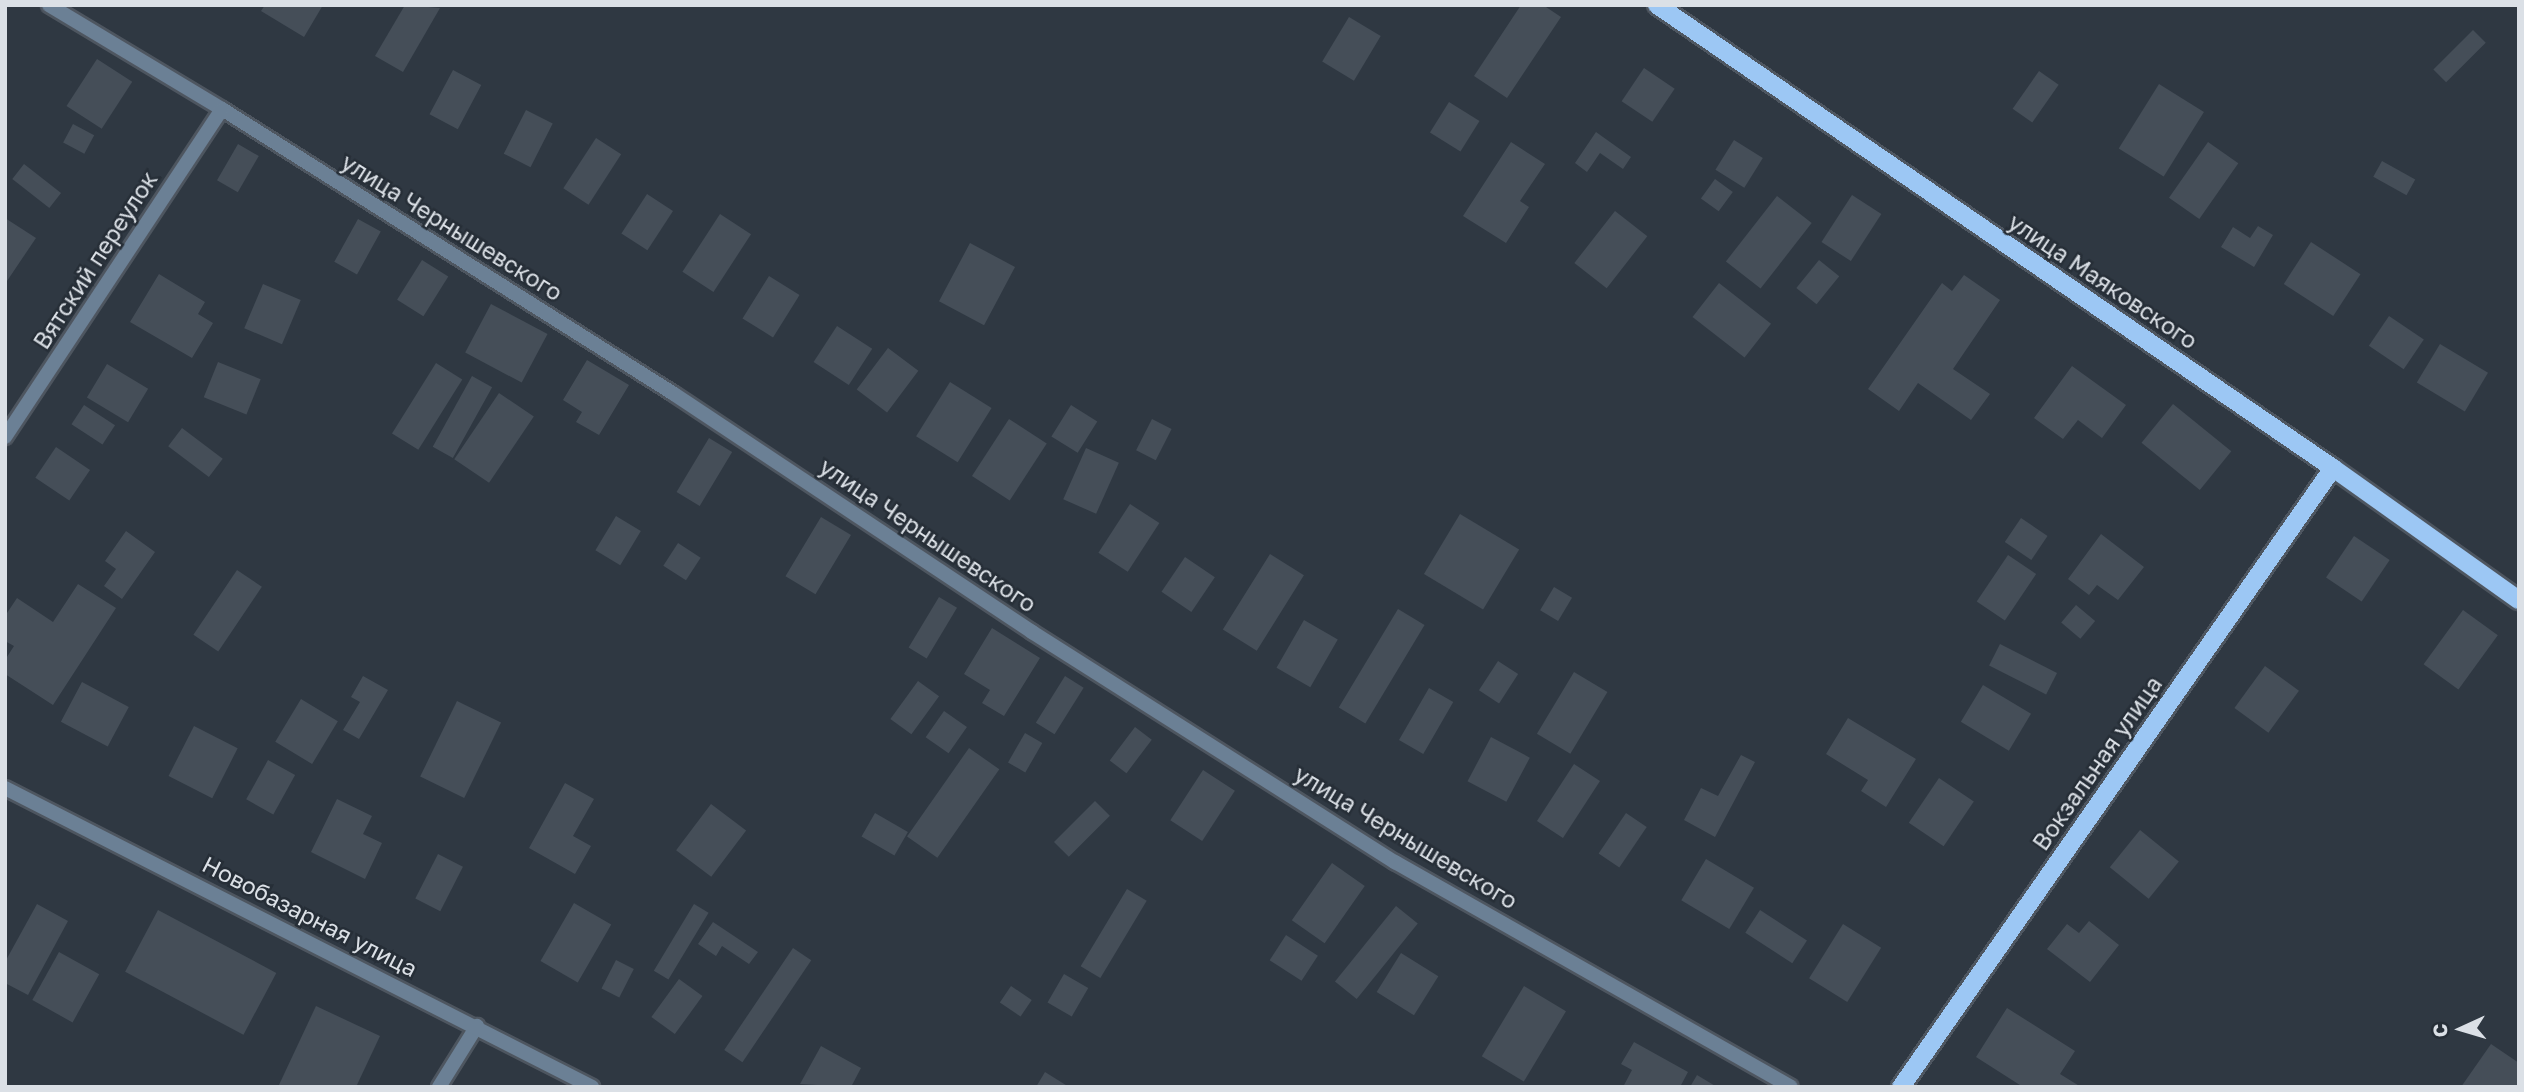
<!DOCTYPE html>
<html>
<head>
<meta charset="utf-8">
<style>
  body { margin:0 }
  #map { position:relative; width:2524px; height:1092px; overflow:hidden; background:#2f3842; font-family:"Golos Text",sans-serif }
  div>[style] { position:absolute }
  .building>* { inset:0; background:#454e58; transform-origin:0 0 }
  .roads { filter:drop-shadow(2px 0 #4e5660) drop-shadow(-2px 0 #4e5660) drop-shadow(0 2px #4e5660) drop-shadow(0 -2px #4e5660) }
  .lane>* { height:14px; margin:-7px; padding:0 7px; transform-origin:7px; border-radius:7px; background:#6b8095 }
  .street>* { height:14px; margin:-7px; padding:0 7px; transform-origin:7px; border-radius:7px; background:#6b8095 }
  .primary>* { height:18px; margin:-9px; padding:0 9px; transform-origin:9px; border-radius:9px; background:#9cc7f4 }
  span { translate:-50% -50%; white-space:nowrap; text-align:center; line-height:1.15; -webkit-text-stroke:5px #262e37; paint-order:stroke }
  .street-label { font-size:23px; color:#dbe0e6 }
  .frame { position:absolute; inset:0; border:7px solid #dbe0e6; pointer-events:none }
  .north { position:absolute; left:2426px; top:994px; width:70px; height:70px; -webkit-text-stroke:5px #262e37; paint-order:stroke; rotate:266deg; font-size:19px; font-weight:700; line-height:28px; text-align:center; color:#dbe0e6 }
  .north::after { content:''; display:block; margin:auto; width:24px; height:32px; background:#dbe0e6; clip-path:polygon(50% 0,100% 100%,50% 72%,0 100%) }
</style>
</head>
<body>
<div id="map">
  <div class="building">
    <div style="clip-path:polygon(265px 5px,323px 5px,304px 37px,261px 11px)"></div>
    <div style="clip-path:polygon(405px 5px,440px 8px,403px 72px,375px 56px)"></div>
    <div style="clip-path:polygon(1521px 5px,1543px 5px,1561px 17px,1507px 98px,1474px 76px)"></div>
    <div style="left:1349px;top:17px;width:37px;height:52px;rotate:31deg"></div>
    <div style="left:2473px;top:30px;width:18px;height:56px;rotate:45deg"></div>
    <div style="left:97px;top:59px;width:42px;height:56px;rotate:33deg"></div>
    <div style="left:1644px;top:68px;width:37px;height:40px;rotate:34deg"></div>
    <div style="left:453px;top:70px;width:32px;height:50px;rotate:28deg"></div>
    <div style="left:2039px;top:71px;width:24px;height:46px;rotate:35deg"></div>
    <div style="left:2159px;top:84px;width:53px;height:76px;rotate:32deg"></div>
    <div style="left:1449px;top:102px;width:36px;height:36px;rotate:32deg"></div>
    <div style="left:526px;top:110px;width:30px;height:49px;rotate:27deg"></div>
    <div style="left:73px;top:124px;width:24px;height:21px;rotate:28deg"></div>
    <div style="clip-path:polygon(1596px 132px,1631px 157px,1623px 169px,1600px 153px,1587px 172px,1575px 163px)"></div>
    <div style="left:596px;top:138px;width:30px;height:60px;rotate:33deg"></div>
    <div style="left:1734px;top:140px;width:34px;height:35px;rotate:32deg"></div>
    <div style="clip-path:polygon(1511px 142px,1545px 164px,1520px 201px,1529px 207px,1506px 243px,1463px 216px)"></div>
    <div style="left:2208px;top:142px;width:37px;height:68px;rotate:35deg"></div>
    <div style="left:238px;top:144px;width:24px;height:42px;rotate:30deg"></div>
    <div style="left:2382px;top:161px;width:38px;height:18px;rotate:29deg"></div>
    <div style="left:24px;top:164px;width:47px;height:19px;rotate:38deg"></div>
    <div style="left:1715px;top:179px;width:22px;height:24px;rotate:36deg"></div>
    <div style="left:647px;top:194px;width:31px;height:47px;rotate:33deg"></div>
    <div style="left:1852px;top:195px;width:35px;height:56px;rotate:33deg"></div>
    <div style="left:1777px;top:196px;width:44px;height:83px;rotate:38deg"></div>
    <div style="left:1615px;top:211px;width:41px;height:66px;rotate:38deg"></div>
    <div style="left:720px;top:214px;width:37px;height:69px;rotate:33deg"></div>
    <div style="clip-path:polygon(5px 218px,36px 238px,5px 284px)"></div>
    <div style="left:358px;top:219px;width:26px;height:49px;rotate:29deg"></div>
    <div style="clip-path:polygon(2258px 226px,2273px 235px,2254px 267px,2221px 247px,2233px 227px,2250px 238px)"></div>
    <div style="left:2311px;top:242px;width:59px;height:50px;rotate:33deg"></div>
    <div style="left:970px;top:243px;width:51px;height:66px;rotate:28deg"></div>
    <div style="left:422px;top:260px;width:31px;height:47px;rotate:32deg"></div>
    <div style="left:1819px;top:260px;width:26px;height:36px;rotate:39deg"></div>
    <div style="clip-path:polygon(159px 274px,205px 302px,198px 314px,213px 323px,192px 358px,130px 322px)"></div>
    <div style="clip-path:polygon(1964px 275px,2000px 300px,1953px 369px,1990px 394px,1971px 420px,1918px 383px,1899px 411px,1868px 389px,1942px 283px,1952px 291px)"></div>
    <div style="left:769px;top:276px;width:36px;height:50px;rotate:32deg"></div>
    <div style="left:1719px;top:283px;width:66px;height:43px;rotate:38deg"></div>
    <div style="left:263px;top:284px;width:41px;height:48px;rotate:23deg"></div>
    <div style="left:491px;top:304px;width:64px;height:55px;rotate:28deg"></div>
    <div style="left:2389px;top:316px;width:42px;height:36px;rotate:34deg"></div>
    <div style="left:837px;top:326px;width:42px;height:43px;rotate:33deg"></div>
    <div style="left:2440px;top:344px;width:56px;height:45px;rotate:31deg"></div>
    <div style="left:888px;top:348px;width:38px;height:52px;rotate:37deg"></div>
    <div style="clip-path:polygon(587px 360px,629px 385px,599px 435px,576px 422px,582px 412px,563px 400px)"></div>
    <div style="left:218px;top:362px;width:46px;height:38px;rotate:22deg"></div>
    <div style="left:436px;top:363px;width:31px;height:83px;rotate:32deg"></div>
    <div style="left:107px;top:364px;width:48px;height:39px;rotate:31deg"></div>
    <div style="clip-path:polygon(2072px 366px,2126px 405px,2102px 438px,2078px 420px,2063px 439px,2034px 418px)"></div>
    <div style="left:472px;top:376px;width:23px;height:81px;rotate:29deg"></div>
    <div style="left:950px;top:382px;width:49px;height:64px;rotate:32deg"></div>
    <div style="left:499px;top:393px;width:42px;height:80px;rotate:34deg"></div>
    <div style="left:2173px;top:404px;width:75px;height:50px;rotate:39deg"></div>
    <div style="left:84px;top:405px;width:37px;height:23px;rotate:33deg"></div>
    <div style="left:1071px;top:405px;width:31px;height:37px;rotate:32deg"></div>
    <div style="left:1009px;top:419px;width:45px;height:68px;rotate:33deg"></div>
    <div style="left:1152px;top:419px;width:22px;height:35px;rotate:27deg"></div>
    <div style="left:182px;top:428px;width:51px;height:23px;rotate:37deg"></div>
    <div style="left:709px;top:438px;width:27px;height:63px;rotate:31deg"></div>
    <div style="left:56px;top:447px;width:41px;height:37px;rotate:34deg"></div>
    <div style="left:1086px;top:448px;width:36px;height:56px;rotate:24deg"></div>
    <div style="left:1130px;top:504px;width:35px;height:58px;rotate:33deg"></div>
    <div style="left:1460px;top:514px;width:69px;height:70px;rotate:31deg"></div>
    <div style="left:616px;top:516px;width:29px;height:40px;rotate:31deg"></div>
    <div style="left:821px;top:517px;width:35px;height:69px;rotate:31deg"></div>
    <div style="left:2021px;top:518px;width:32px;height:29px;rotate:34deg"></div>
    <div style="clip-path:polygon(126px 531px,155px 552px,122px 599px,104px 586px,116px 569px,105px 561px)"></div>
    <div style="clip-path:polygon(2101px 534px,2144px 567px,2118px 600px,2097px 585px,2089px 595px,2068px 579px)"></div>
    <div style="left:2354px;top:536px;width:43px;height:50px;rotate:34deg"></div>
    <div style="left:678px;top:543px;width:27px;height:27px;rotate:33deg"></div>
    <div style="left:1270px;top:554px;width:40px;height:89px;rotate:32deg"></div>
    <div style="left:2008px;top:555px;width:34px;height:56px;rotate:34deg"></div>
    <div style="left:1185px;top:557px;width:36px;height:42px;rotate:34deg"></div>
    <div style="left:237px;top:570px;width:30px;height:78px;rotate:34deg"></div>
    <div style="clip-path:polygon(78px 584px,116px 608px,53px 705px,5px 674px,5px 660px,14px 646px,5px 641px,5px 616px,17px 598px,53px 622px)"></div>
    <div style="left:1554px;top:587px;width:21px;height:27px;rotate:31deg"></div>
    <div style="left:939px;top:597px;width:21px;height:59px;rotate:31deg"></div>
    <div style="left:2076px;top:605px;width:25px;height:23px;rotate:40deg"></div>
    <div style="left:1398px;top:609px;width:31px;height:115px;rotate:31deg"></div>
    <div style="left:2463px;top:610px;width:43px;height:67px;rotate:36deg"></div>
    <div style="left:1304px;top:620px;width:39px;height:55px;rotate:30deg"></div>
    <div style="clip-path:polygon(992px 628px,1040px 658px,1004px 716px,982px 703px,990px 690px,964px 674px)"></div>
    <div style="left:2000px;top:644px;width:64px;height:24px;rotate:27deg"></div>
    <div style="left:1498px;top:661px;width:24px;height:35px;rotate:33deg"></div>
    <div style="left:2265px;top:666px;width:42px;height:52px;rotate:36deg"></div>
    <div style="left:1574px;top:672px;width:39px;height:72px;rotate:31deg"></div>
    <div style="clip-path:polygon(363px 676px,388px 690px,359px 739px,343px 730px,360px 702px,351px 697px)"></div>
    <div style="left:1065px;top:676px;width:22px;height:55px;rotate:32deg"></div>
    <div style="left:918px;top:681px;width:26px;height:47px;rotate:36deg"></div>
    <div style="left:82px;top:682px;width:53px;height:45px;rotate:28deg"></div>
    <div style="left:1983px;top:685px;width:56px;height:43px;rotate:31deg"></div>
    <div style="left:1429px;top:688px;width:28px;height:60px;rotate:30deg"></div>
    <div style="left:301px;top:699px;width:43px;height:50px;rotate:31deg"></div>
    <div style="left:457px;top:701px;width:49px;height:84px;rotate:26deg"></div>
    <div style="left:944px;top:711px;width:28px;height:32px;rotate:35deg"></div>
    <div style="clip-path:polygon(1848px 718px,1916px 759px,1886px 807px,1861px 791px,1868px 780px,1826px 754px)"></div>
    <div style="left:194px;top:726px;width:49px;height:56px;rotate:27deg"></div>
    <div style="left:1135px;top:727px;width:21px;height:42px;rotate:37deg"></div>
    <div style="left:1025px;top:733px;width:20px;height:34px;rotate:30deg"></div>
    <div style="left:1491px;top:737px;width:44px;height:50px;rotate:28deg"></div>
    <div style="left:969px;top:748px;width:37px;height:108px;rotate:35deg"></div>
    <div style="clip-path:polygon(1741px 755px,1755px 762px,1715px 837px,1684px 820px,1701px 788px,1718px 796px)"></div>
    <div style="left:268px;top:760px;width:31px;height:45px;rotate:29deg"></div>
    <div style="left:1574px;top:764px;width:31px;height:68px;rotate:33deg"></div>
    <div style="left:1203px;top:770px;width:38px;height:60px;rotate:33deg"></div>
    <div style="left:1939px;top:778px;width:42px;height:54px;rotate:34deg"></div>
    <div style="clip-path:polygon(565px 783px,594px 799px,573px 836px,591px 846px,575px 874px,529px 848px)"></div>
    <div style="clip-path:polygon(337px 799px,372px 816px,363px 834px,382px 843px,365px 879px,311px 852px)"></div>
    <div style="left:1095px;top:801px;width:21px;height:58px;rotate:45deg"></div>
    <div style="left:711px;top:804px;width:44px;height:58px;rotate:37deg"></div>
    <div style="left:875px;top:813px;width:38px;height:27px;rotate:30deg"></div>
    <div style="left:1626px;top:813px;width:25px;height:49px;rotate:34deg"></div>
    <div style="left:2140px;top:830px;width:50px;height:48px;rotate:39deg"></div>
    <div style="left:438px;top:854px;width:28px;height:50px;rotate:27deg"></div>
    <div style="left:1706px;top:859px;width:56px;height:48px;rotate:31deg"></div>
    <div style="left:1332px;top:863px;width:40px;height:70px;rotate:35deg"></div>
    <div style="left:1127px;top:889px;width:23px;height:90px;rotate:31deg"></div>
    <div style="left:574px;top:903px;width:43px;height:67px;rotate:30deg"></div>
    <div style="clip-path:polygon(37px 904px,68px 921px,28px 995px,5px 983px,5px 962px)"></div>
    <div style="left:694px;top:904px;width:17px;height:78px;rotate:31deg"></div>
    <div style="left:1396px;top:906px;width:28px;height:97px;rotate:39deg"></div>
    <div style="left:158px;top:910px;width:134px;height:70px;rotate:28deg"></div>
    <div style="left:1760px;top:910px;width:56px;height:27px;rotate:33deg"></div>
    <div style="clip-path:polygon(2089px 921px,2119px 945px,2090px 982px,2047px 949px,2067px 924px,2079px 933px)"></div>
    <div style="clip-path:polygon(713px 922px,758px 952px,749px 964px,722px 946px,716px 956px,698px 944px)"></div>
    <div style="left:1843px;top:924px;width:45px;height:64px;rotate:32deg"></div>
    <div style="left:1286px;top:935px;width:38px;height:30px;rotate:33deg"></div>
    <div style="left:793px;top:948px;width:22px;height:123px;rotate:34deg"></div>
    <div style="left:59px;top:952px;width:46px;height:55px;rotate:29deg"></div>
    <div style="left:1401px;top:953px;width:44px;height:46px;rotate:32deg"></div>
    <div style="left:616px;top:960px;width:20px;height:32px;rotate:27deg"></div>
    <div style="left:1064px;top:974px;width:28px;height:33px;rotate:30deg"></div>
    <div style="left:679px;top:979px;width:29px;height:47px;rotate:36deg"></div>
    <div style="left:1011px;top:986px;width:25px;height:20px;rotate:34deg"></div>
    <div style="left:1524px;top:986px;width:49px;height:82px;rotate:31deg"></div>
    <div style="clip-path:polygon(316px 1006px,380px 1036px,356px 1087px,278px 1087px)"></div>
    <div style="clip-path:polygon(2007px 1008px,2075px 1051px,2060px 1074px,2081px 1087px,2023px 1087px,1976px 1057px)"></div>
    <div style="clip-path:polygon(1634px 1042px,1688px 1072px,1680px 1087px,1623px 1087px,1632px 1070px,1621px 1064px)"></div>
    <div style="clip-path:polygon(2491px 1044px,2519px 1063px,2519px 1087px,2461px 1087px)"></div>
    <div style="clip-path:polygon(821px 1046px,861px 1068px,851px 1087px,800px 1084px)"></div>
    <div style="clip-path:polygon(1045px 1072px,1069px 1087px,1036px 1087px)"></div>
    <div style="clip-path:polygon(1697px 1075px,1717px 1087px,1690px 1087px)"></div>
  </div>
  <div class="roads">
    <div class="lane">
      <div style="left:439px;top:1087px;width:72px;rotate:-58.1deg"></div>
    </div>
    <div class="street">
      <div style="left:49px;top:5px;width:202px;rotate:31deg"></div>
      <div style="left:222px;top:109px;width:534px;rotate:32.23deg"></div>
      <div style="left:674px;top:394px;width:430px;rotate:33.6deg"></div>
      <div style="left:1032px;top:632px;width:430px;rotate:32.4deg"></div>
      <div style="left:1395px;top:862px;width:455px;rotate:29.6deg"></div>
      <div style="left:5px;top:437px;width:393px;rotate:-56.5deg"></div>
      <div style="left:5px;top:788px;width:659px;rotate:26.99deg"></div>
    </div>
    <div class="primary">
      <div style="left:1657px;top:5px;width:819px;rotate:34.41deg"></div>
      <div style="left:2333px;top:468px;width:228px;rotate:35.4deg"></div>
      <div style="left:1901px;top:1087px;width:755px;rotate:-55.09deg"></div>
    </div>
  </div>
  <div class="street-label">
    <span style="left:452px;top:227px;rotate:32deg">улица Чернышевского</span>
    <span style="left:95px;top:260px;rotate:-57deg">Вятский переулок</span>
    <span style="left:2103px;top:281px;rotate:34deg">улица Маяковского</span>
    <span style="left:928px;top:535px;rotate:34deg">улица Чернышевского</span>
    <span style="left:2097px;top:763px;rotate:-55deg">Вокзальная улица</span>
    <span style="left:1406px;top:837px;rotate:31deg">улица Чернышевского</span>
    <span style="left:310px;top:916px;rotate:27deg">Новобазарная улица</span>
  </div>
  <div class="frame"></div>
  <div class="north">С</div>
</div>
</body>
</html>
